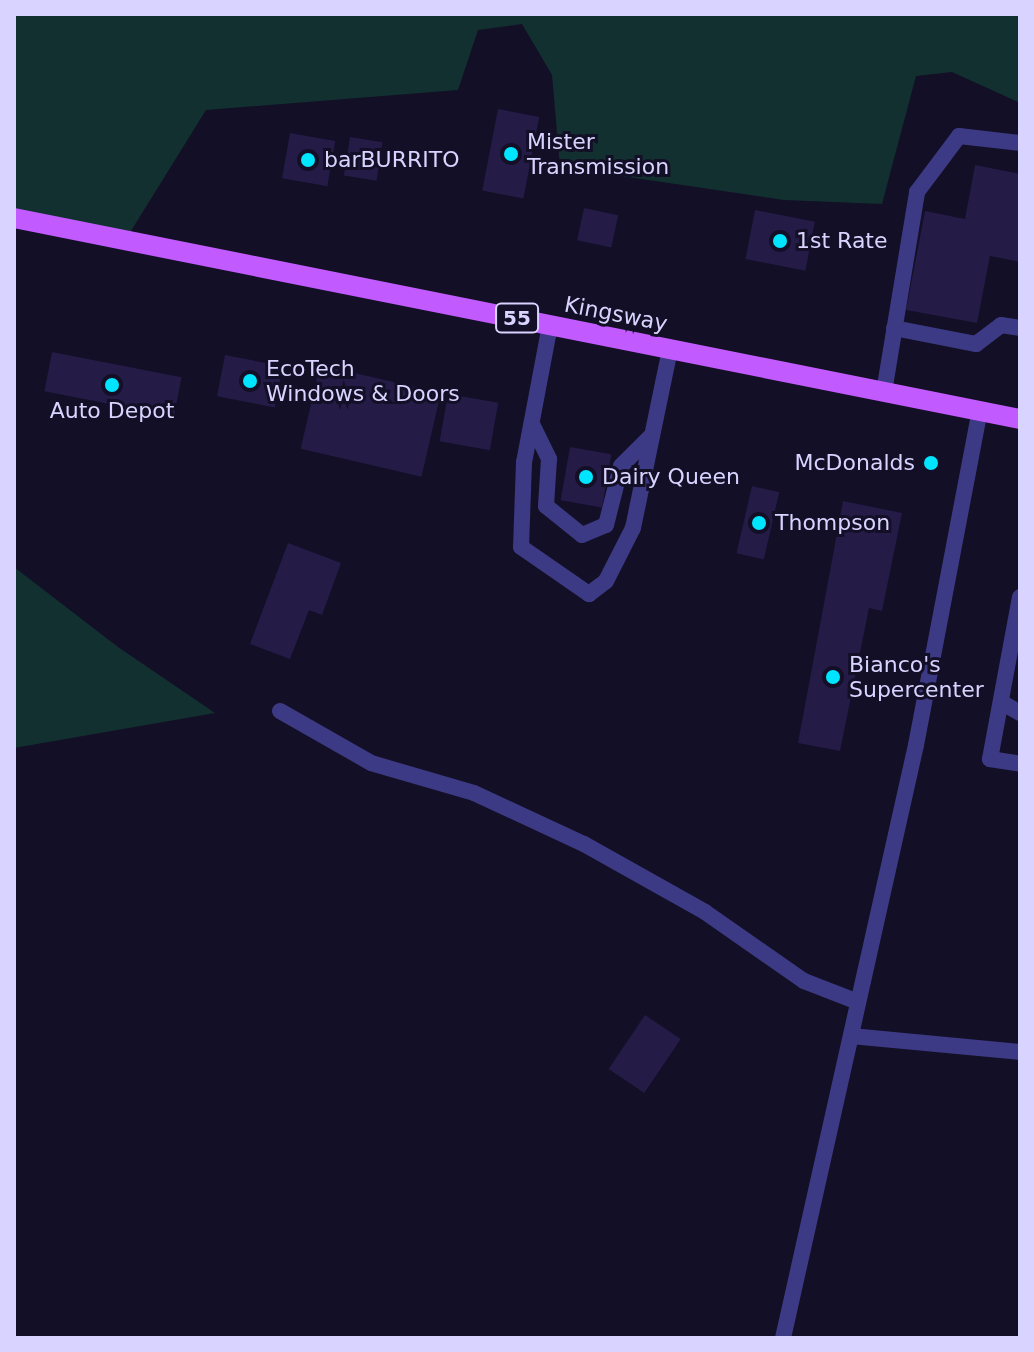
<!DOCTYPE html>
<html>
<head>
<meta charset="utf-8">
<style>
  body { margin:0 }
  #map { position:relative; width:1034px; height:1352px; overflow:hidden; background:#130f26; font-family:"DejaVu Sans",sans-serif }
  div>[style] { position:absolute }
  .green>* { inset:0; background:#12302f }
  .building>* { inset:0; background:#241b47; transform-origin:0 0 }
  .lane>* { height:16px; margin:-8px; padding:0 8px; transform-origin:8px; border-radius:8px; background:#3d3a85 }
  .primary>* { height:20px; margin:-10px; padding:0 10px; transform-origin:10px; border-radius:10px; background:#c25bff }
  .dots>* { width:22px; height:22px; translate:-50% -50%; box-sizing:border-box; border:4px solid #130f26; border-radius:50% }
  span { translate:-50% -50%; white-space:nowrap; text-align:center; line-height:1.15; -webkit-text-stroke:6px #130f26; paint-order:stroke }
  .shield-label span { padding:2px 6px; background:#130f26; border:2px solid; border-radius:6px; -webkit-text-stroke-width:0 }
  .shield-label { font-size:20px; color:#d9d4ff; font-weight:700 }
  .poi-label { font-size:22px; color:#d9d4ff }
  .left { translate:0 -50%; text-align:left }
  .right { translate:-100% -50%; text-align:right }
  .street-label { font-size:22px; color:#d9d4ff }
  .frame { position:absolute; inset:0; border:16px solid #d9d4ff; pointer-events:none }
</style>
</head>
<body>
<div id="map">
  <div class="green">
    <div style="clip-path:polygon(14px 14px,1020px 14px,1020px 103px,952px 72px,916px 76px,882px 204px,784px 200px,560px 167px,552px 75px,522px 24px,478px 30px,458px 90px,206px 110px,126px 239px,14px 216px)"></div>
    <div style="clip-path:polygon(14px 567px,118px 647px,215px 713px,14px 748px)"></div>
  </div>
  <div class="building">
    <div style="left:498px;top:109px;width:42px;height:83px;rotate:11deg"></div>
    <div style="left:290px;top:133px;width:46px;height:46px;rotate:10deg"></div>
    <div style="left:350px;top:137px;width:33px;height:39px;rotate:9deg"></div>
    <div style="clip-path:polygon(975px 165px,1020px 174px,1020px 262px,990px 256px,977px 323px,906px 310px,925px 211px,965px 219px)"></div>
    <div style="left:584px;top:208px;width:35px;height:33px;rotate:12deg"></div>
    <div style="left:755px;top:210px;width:61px;height:50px;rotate:11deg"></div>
    <div style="left:52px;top:352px;width:132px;height:40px;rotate:11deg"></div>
    <div style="left:225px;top:355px;width:59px;height:42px;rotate:11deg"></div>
    <div style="left:320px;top:365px;width:124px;height:86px;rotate:13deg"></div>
    <div style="left:448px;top:394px;width:51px;height:48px;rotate:10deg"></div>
    <div style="left:570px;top:447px;width:42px;height:54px;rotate:10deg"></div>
    <div style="left:752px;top:486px;width:28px;height:69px;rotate:13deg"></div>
    <div style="clip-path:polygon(843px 501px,902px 513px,882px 611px,869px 608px,840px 751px,798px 743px)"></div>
    <div style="clip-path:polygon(288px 543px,341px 563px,322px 615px,309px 610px,290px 659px,250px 644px)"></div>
    <div style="left:645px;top:1015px;width:43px;height:65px;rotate:34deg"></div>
  </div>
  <div class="lane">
    <div style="left:550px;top:325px;width:139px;rotate:100.7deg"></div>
    <div style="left:524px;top:462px;width:85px;rotate:92deg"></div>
    <div style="left:521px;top:547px;width:83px;rotate:34.7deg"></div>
    <div style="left:589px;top:594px;width:21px;rotate:-37deg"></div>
    <div style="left:606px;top:581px;width:59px;rotate:-63deg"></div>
    <div style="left:633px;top:528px;width:183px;rotate:-78.3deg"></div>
    <div style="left:894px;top:328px;width:84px;rotate:11deg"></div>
    <div style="left:976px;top:344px;width:31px;rotate:-37deg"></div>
    <div style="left:1001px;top:325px;width:19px;rotate:9deg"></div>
    <div style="left:884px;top:392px;width:203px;rotate:-80.6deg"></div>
    <div style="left:917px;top:192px;width:70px;rotate:-53.1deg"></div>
    <div style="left:959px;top:136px;width:61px;rotate:6.5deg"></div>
    <div style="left:532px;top:424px;width:39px;rotate:64deg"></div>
    <div style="left:549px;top:459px;width:47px;rotate:93.7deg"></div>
    <div style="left:546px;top:506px;width:46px;rotate:38.9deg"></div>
    <div style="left:582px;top:535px;width:26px;rotate:-23deg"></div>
    <div style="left:606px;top:525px;width:61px;rotate:-75.7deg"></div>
    <div style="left:621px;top:466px;width:44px;rotate:-45deg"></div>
    <div style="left:1020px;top:597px;width:165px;rotate:100.5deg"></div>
    <div style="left:990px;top:759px;width:30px;rotate:9deg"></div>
    <div style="left:1001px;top:702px;width:22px;rotate:30deg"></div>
    <div style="left:280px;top:711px;width:105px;rotate:29.7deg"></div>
    <div style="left:371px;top:763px;width:107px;rotate:16.2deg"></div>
    <div style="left:474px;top:793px;width:121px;rotate:24.9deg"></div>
    <div style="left:584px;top:844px;width:139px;rotate:29.3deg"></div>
    <div style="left:705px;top:912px;width:121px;rotate:34.9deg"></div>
    <div style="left:804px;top:981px;width:58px;rotate:21.3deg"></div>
    <div style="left:851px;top:1036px;width:170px;rotate:5.4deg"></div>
    <div style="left:783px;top:1338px;width:608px;rotate:-77.36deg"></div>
    <div style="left:916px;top:745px;width:340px;rotate:-79.2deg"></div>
  </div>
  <div class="primary">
    <div style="left:14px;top:218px;width:1026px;rotate:11.3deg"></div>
  </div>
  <div class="dots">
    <div style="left:511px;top:154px;background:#00e5ff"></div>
    <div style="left:308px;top:160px;background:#00e5ff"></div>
    <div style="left:780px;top:241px;background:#00e5ff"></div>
    <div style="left:250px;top:381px;background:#00e5ff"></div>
    <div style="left:112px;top:385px;background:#00e5ff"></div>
    <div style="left:931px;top:463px;background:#00e5ff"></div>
    <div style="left:586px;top:477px;background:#00e5ff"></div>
    <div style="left:759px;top:523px;background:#00e5ff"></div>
    <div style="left:833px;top:677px;background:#00e5ff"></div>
  </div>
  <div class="shield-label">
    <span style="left:517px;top:318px">55</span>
  </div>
  <div class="poi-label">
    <span class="left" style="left:527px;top:154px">Mister<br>Transmission</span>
    <span class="left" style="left:324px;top:160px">barBURRITO</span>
    <span class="left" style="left:796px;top:241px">1st Rate</span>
    <span class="left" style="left:266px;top:381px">EcoTech<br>Windows &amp; Doors</span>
    <span style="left:112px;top:411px">Auto Depot</span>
    <span class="right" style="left:915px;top:463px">McDonalds</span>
    <span class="left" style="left:602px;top:477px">Dairy Queen</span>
    <span class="left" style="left:775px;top:523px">Thompson</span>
    <span class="left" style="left:849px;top:677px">Bianco's<br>Supercenter</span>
  </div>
  <div class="street-label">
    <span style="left:616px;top:314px;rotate:11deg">Kingsway</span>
  </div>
  <div class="frame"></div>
</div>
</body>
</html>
